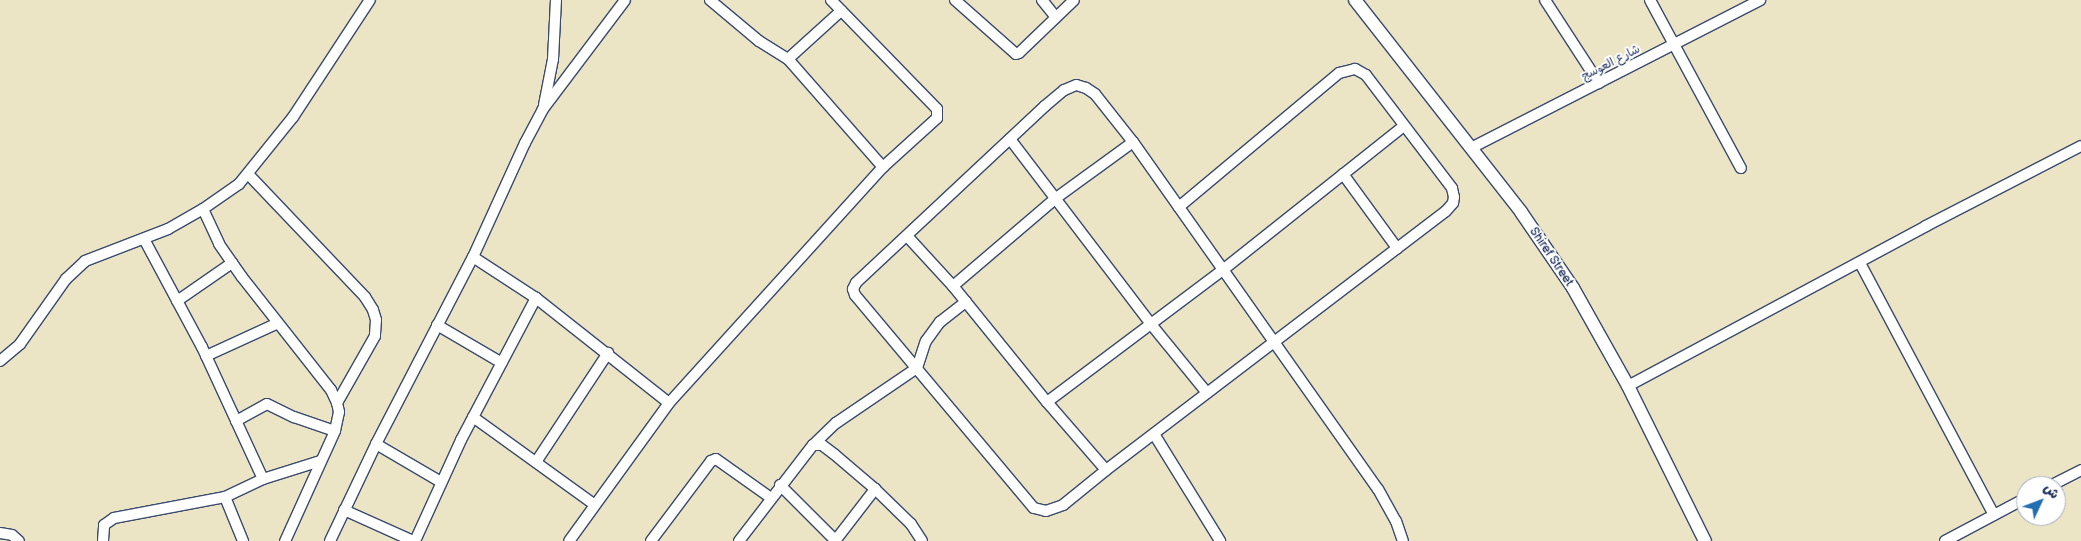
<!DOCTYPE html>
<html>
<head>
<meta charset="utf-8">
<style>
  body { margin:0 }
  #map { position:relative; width:2081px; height:541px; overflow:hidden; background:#ebe5c6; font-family:"Balsamiq Sans","Playpen Sans Arabic",sans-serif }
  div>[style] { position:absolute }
  .roads { filter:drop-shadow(1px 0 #3a4a6e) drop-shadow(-1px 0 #3a4a6e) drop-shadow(0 1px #3a4a6e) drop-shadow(0 -1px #3a4a6e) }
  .minor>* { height:10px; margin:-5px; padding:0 5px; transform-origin:5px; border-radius:5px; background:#fff }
  .major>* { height:12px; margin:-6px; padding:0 6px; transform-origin:6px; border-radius:6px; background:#fff }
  span { translate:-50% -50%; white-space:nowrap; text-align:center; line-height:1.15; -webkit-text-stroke:4px #fff; paint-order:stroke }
  .street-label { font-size:12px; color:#1b2f5e }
  .north { position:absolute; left:2016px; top:476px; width:50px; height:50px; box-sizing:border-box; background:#fff; border:1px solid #a4acbf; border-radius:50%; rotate:47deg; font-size:14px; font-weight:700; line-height:20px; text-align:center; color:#1b2f5e }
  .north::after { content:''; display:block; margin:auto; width:18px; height:22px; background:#1f6fb2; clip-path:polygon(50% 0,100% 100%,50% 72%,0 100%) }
</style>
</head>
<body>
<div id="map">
  <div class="roads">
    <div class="minor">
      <div style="left:710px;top:0;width:64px;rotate:39.9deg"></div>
      <div style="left:759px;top:41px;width:34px;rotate:32deg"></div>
      <div style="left:788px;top:59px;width:144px;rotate:48.7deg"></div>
      <div style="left:955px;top:0;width:81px;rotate:41.5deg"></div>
      <div style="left:1016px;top:54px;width:3px;rotate:-18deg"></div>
      <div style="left:1019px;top:53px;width:76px;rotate:-43.9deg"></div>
      <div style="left:1042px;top:0;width:21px;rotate:51deg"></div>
      <div style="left:1545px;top:0;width:99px;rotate:57deg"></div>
      <div style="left:1650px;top:0;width:191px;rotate:61.6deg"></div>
      <div style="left:788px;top:59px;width:72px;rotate:-42.2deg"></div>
      <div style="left:544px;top:105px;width:47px;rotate:-78.9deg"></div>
      <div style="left:553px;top:59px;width:59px;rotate:-87.1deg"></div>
      <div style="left:1010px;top:139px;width:231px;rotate:52.7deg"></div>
      <div style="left:1150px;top:323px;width:90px;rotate:50.8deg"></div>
      <div style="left:1133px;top:142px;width:61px;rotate:-128.4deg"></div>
      <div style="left:1095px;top:94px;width:11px;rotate:-146deg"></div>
      <div style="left:1086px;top:88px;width:10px;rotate:-163deg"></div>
      <div style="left:1076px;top:85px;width:13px;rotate:157deg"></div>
      <div style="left:1064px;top:90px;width:25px;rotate:140deg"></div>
      <div style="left:1045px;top:106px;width:259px;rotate:136.9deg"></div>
      <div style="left:856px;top:283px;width:7px;rotate:117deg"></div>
      <div style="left:853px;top:289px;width:6px;rotate:72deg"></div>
      <div style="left:855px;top:295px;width:278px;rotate:50deg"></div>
      <div style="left:1034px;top:508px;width:12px;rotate:14deg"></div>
      <div style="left:1046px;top:511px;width:18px;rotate:-19deg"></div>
      <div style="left:1063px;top:505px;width:55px;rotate:-39.1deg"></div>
      <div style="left:1106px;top:470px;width:427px;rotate:-37.3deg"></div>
      <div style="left:1446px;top:211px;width:11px;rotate:-49deg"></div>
      <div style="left:1453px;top:203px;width:6px;rotate:-81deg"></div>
      <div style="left:1454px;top:197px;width:9px;rotate:-103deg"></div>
      <div style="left:1452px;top:188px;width:142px;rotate:-127.3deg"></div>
      <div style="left:1366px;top:75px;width:13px;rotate:-151deg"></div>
      <div style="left:1355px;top:69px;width:16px;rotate:166deg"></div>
      <div style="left:1339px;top:73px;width:209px;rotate:140.1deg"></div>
      <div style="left:1471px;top:148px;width:325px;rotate:-27.1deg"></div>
      <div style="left:248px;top:174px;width:170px;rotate:46.4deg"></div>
      <div style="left:365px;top:297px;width:15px;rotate:58deg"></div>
      <div style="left:373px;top:310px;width:10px;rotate:73deg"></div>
      <div style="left:376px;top:320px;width:16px;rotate:94deg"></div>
      <div style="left:375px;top:336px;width:77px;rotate:119.6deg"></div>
      <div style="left:1343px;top:174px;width:92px;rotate:53.9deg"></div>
      <div style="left:203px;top:209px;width:38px;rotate:65deg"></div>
      <div style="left:219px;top:244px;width:40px;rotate:55.1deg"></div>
      <div style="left:242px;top:277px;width:144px;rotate:51.8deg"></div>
      <div style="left:331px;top:390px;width:14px;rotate:65deg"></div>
      <div style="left:337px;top:403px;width:9px;rotate:77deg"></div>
      <div style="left:339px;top:412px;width:19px;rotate:102deg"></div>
      <div style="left:335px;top:431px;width:121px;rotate:114.4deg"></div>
      <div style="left:907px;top:236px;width:68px;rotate:47.4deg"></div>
      <div style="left:953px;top:286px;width:149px;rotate:51deg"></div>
      <div style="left:1047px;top:402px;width:90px;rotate:49.1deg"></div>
      <div style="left:144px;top:239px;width:123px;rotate:61.8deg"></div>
      <div style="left:202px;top:347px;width:145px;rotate:65.2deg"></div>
      <div style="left:473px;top:257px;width:75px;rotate:33.1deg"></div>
      <div style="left:536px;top:298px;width:169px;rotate:38.3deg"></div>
      <div style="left:669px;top:403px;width:170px;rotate:125.9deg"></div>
      <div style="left:1860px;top:263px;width:285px;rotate:62deg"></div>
      <div style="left:953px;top:286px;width:135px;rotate:-40.5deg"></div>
      <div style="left:1056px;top:198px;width:95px;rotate:-36deg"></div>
      <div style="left:1133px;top:142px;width:425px;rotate:54.8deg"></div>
      <div style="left:1378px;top:489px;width:37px;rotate:61deg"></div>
      <div style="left:1396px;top:521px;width:21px;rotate:71deg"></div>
      <div style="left:177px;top:301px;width:67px;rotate:-34.6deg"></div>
      <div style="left:437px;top:325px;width:75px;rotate:30.3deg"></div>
      <div style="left:206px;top:356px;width:79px;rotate:-24.6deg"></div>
      <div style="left:0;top:361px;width:26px;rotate:-40deg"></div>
      <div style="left:20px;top:344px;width:80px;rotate:-54.7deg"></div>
      <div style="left:66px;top:279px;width:26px;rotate:-43deg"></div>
      <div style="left:85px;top:261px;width:89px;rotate:-21.1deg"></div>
      <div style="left:168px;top:229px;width:40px;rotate:-29.7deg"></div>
      <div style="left:203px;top:209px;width:44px;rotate:-34.8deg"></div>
      <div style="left:239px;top:184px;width:86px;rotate:-51.1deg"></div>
      <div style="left:293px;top:117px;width:140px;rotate:-56.7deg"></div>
      <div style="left:1628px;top:386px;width:338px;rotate:-28.2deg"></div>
      <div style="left:1926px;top:226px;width:174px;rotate:-27.3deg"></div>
      <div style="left:1047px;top:402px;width:221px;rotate:-36.9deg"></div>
      <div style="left:1224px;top:269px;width:230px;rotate:-38.5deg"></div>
      <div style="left:669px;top:403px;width:319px;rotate:-47.8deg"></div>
      <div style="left:883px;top:167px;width:73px;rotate:-42.2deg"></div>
      <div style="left:937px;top:118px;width:9px;rotate:-90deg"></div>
      <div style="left:937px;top:109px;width:152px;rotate:-134.2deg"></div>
      <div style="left:473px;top:417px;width:150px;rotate:35.8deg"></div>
      <div style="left:236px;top:421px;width:35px;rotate:-29deg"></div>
      <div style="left:267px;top:404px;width:30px;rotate:26deg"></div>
      <div style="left:294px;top:417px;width:43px;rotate:18.9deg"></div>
      <div style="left:1154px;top:434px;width:126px;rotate:58.3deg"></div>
      <div style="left:376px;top:444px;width:75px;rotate:30.3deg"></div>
      <div style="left:813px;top:445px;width:32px;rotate:-44deg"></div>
      <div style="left:836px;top:423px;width:98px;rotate:-34.2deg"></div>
      <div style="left:917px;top:368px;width:28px;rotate:-72deg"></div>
      <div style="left:926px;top:341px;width:24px;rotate:-54deg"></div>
      <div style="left:940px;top:322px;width:33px;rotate:-38deg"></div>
      <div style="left:536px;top:462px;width:131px;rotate:-56.6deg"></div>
      <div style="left:780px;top:485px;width:79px;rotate:45deg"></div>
      <div style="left:2050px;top:486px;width:35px;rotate:-27deg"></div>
      <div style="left:225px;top:497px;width:48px;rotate:67.8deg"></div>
      <div style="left:344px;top:510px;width:76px;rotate:24.2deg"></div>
      <div style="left:0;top:533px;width:12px;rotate:9deg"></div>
      <div style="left:12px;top:535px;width:9px;rotate:41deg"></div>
      <div style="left:103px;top:541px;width:16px;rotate:-86deg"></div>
      <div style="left:104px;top:525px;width:12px;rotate:-35deg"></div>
      <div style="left:114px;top:518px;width:113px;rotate:-10.7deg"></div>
      <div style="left:225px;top:497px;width:42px;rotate:-25.3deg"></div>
      <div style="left:263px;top:479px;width:60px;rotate:-17.5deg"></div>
      <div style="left:330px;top:541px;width:107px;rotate:-64.6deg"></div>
      <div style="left:376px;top:444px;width:211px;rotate:-62.6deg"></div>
      <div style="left:473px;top:257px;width:125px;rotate:-65.5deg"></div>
      <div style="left:525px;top:143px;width:38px;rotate:-62deg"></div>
      <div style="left:543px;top:109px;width:136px;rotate:-53deg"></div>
      <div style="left:415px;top:541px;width:111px;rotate:-65.5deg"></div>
      <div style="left:461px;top:440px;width:161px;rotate:-62.2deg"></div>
      <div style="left:651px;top:541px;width:100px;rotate:-53.1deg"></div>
      <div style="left:711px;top:461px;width:5px;rotate:-22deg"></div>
      <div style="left:716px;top:459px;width:67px;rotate:35.3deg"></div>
      <div style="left:739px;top:541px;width:121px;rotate:-52.4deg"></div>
      <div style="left:813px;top:445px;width:9px"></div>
      <div style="left:822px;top:445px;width:15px;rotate:37deg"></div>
      <div style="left:834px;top:454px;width:54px;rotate:40.5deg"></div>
      <div style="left:875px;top:489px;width:50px;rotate:44.2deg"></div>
      <div style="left:911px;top:524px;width:20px;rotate:57deg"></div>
      <div style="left:835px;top:541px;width:66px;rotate:-52.4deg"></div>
      <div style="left:1945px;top:541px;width:92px;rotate:-28deg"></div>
    </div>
    <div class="major">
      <div style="left:1355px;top:0;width:269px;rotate:51.9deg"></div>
      <div style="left:1521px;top:212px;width:92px;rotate:55.6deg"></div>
      <div style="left:1573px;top:288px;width:112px;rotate:60.7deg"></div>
      <div style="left:1628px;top:386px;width:173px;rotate:63.6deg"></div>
    </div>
  </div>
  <div class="street-label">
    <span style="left:1611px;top:63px;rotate:-27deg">شارع العوسج</span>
    <span style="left:1551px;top:257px;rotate:56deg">Shiref Street</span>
  </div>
  <div class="north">ش</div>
</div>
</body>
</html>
